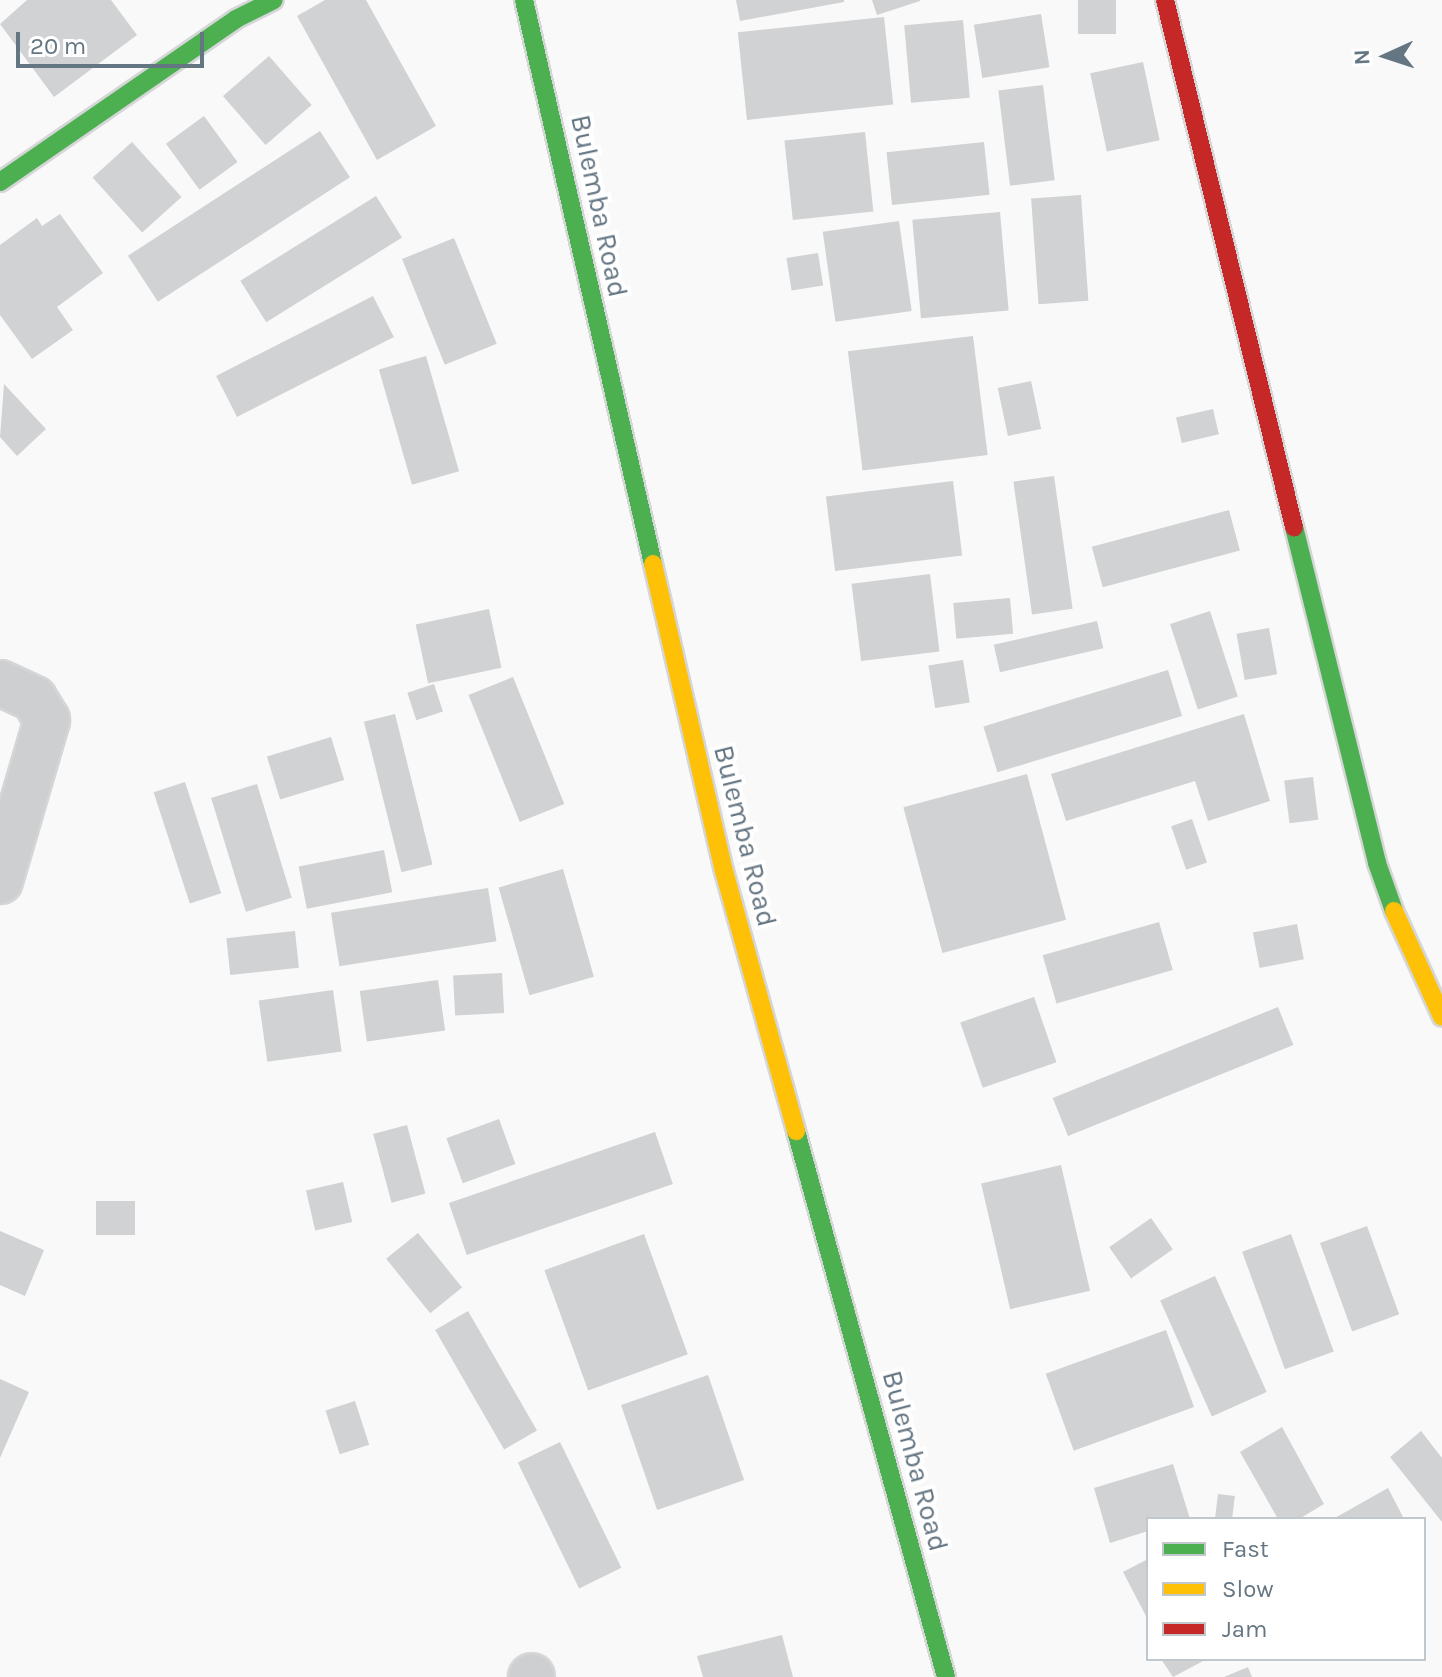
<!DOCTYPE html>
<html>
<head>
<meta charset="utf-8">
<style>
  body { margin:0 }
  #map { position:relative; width:1442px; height:1677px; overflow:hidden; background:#f9f9f9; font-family:Karla,sans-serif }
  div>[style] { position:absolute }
  .building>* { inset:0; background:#d0d2d3; transform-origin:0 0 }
  .roads { filter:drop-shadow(2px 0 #d5d6d7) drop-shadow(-2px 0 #d5d6d7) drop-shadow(0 2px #d5d6d7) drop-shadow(0 -2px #d5d6d7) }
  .street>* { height:44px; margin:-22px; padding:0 22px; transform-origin:22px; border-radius:22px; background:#cecfd0 }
  .fast>* { height:18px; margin:-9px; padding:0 9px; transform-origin:9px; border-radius:9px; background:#4caf50 }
  .slow>* { height:18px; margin:-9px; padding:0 9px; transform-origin:9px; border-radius:9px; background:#ffc107 }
  .jam>* { height:18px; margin:-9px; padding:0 9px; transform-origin:9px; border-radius:9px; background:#c62828 }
  span { translate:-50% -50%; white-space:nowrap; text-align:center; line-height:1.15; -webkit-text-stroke:8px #fff; paint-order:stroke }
  .street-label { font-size:28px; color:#657683 }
  .legend { position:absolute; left:1146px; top:1517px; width:280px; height:144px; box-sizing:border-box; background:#fff; border:2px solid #c1c8cd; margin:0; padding:10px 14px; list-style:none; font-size:24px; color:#657683 }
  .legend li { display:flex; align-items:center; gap:16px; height:40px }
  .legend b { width:40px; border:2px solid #c1c8cd }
  .north { position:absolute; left:1346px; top:16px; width:80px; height:80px; -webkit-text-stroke:6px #fff; paint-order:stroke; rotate:267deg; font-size:22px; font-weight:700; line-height:32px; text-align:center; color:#657683 }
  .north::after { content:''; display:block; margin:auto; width:28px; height:36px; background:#657683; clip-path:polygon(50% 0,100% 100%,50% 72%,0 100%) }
  .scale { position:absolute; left:16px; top:32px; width:188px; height:36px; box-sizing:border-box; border:4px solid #657683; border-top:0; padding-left:10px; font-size:24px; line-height:28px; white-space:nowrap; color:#657683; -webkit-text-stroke:6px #fff; paint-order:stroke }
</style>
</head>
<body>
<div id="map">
  <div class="building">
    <div style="clip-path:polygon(27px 0,111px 0,137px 35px,54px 97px,0 24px)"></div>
    <div style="clip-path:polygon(325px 0,366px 0,436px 126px,377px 160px,297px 16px)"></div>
    <div style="clip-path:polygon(736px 0,844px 0,844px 2px,740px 21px)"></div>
    <div style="clip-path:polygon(872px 0,920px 0,920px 1px,877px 15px)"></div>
    <div style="left:1078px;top:0;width:38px;height:34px"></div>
    <div style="left:1041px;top:14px;width:54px;height:68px;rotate:81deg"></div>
    <div style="left:884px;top:17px;width:88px;height:147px;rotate:84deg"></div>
    <div style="left:963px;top:20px;width:78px;height:59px;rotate:85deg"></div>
    <div style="left:269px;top:56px;width:65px;height:61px;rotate:49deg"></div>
    <div style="left:1143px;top:62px;width:80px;height:54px;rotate:78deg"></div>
    <div style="left:1043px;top:85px;width:96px;height:45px;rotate:83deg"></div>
    <div style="left:204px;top:116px;width:57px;height:47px;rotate:54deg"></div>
    <div style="left:320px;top:131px;width:55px;height:229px;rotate:57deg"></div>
    <div style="left:865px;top:132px;width:80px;height:81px;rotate:84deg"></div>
    <div style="left:132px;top:142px;width:74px;height:53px;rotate:48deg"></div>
    <div style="left:984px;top:142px;width:53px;height:98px;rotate:84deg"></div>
    <div style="left:1081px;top:195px;width:106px;height:50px;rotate:86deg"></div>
    <div style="left:376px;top:196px;width:49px;height:160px;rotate:58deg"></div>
    <div style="left:1000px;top:212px;width:99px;height:88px;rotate:85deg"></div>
    <div style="clip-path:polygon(60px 214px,103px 273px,57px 307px,73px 330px,32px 359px,0 315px,0 245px,37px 218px,42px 226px)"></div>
    <div style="left:899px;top:221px;width:91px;height:77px;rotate:82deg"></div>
    <div style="left:454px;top:238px;width:114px;height:56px;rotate:68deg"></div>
    <div style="left:818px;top:253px;width:33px;height:32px;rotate:81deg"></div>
    <div style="left:373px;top:296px;width:46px;height:176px;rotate:63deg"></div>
    <div style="left:973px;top:336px;width:120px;height:126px;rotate:83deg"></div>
    <div style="left:426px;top:356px;width:120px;height:49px;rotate:74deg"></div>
    <div style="left:1031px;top:381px;width:49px;height:34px;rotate:78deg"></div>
    <div style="clip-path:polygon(4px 384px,46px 429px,17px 456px,0 437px)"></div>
    <div style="left:1213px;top:409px;width:26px;height:38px;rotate:77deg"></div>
    <div style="left:1054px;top:476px;width:134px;height:41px;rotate:82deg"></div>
    <div style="left:953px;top:481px;width:75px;height:128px;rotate:83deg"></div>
    <div style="left:1229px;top:510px;width:42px;height:142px;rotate:75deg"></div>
    <div style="left:930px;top:574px;width:78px;height:79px;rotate:83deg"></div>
    <div style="left:1010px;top:598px;width:36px;height:57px;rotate:85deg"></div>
    <div style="left:489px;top:609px;width:60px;height:75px;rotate:78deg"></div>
    <div style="left:1210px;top:611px;width:90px;height:42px;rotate:72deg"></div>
    <div style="left:1097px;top:621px;width:28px;height:106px;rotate:77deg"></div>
    <div style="left:1269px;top:628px;width:47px;height:33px;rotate:80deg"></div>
    <div style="left:963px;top:660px;width:43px;height:35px;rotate:81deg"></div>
    <div style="left:1168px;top:670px;width:48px;height:193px;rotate:73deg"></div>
    <div style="left:513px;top:677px;width:137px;height:48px;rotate:68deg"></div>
    <div style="left:434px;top:684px;width:29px;height:28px;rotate:72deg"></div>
    <div style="left:395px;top:714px;width:155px;height:32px;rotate:76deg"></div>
    <div style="clip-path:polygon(1244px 714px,1270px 801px,1208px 821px,1195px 781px,1066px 821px,1051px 774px)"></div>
    <div style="left:331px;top:737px;width:45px;height:67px;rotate:73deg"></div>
    <div style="left:1027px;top:774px;width:151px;height:128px;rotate:75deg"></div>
    <div style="left:1313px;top:777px;width:43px;height:29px;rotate:83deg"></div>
    <div style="left:185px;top:782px;width:117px;height:33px;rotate:72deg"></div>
    <div style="left:257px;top:784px;width:119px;height:48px;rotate:73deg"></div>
    <div style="left:1192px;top:819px;width:46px;height:22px;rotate:71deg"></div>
    <div style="left:384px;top:850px;width:43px;height:87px;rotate:79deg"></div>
    <div style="left:563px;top:869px;width:112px;height:67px;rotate:74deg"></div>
    <div style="left:488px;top:888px;width:54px;height:159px;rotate:81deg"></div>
    <div style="left:1159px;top:922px;width:50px;height:121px;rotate:74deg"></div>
    <div style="left:1297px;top:924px;width:36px;height:45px;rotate:79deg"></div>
    <div style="left:295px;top:931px;width:37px;height:69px;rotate:84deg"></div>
    <div style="left:502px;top:973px;width:40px;height:49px;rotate:87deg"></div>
    <div style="left:438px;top:980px;width:51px;height:79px;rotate:82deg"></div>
    <div style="left:333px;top:990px;width:62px;height:75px;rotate:82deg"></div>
    <div style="left:1034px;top:997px;width:69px;height:78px;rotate:71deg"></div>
    <div style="left:1278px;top:1007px;width:41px;height:243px;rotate:68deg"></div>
    <div style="left:499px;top:1119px;width:48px;height:56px;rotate:70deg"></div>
    <div style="left:407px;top:1125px;width:71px;height:35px;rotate:75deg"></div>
    <div style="left:655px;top:1132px;width:55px;height:218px;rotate:71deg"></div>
    <div style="left:1061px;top:1165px;width:129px;height:82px;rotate:77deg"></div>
    <div style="left:343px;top:1182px;width:41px;height:38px;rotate:77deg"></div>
    <div style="left:96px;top:1201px;width:39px;height:34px"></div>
    <div style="left:1151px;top:1218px;width:38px;height:51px;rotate:55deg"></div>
    <div style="left:1367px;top:1226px;width:94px;height:50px;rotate:70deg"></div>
    <div style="clip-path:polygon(0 1231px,44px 1250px,25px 1296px,0 1285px)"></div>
    <div style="left:418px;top:1233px;width:70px;height:41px;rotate:51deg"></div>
    <div style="left:644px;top:1234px;width:128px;height:106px;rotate:70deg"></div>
    <div style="left:1291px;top:1234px;width:125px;height:52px;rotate:70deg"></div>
    <div style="left:1215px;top:1276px;width:127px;height:60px;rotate:66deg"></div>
    <div style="left:468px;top:1311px;width:138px;height:38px;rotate:60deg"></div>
    <div style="left:1166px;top:1330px;width:82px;height:128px;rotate:70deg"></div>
    <div style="left:708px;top:1375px;width:111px;height:92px;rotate:71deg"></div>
    <div style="clip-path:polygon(0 1379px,29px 1392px,0 1458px)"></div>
    <div style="left:355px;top:1401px;width:46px;height:31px;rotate:72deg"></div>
    <div style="clip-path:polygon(1282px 1427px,1324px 1504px,1299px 1519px,1278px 1519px,1240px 1452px)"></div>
    <div style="clip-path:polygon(1421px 1431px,1442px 1458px,1442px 1522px,1390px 1457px)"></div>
    <div style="left:560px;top:1442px;width:140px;height:47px;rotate:64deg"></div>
    <div style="clip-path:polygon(1173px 1464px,1190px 1519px,1148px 1519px,1148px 1531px,1110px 1543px,1094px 1488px)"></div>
    <div style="clip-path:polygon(1388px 1488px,1404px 1519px,1333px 1519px)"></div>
    <div style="left:1218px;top:1494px;width:17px;height:25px;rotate:7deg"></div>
    <div style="clip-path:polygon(1148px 1559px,1148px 1620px,1123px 1572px)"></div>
    <div style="clip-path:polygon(782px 1635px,793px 1677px,703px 1677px,697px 1656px)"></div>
    <div style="clip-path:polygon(1161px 1659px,1207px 1659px,1173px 1677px)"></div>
    <div style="clip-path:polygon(1248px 1667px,1252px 1677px,1224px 1677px)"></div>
  </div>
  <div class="roads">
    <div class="street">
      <div style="left:0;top:683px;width:38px;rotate:25deg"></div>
      <div style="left:34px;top:699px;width:25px;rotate:58deg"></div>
      <div style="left:47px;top:720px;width:168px;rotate:106.3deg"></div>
      <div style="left:531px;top:1677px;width:1px;rotate:-45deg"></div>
    </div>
    <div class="fast">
      <div style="left:524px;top:0;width:579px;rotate:77.12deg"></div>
      <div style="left:0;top:182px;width:287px;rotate:-34.6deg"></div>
      <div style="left:236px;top:19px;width:42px;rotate:-26.6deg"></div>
      <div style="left:1294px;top:527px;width:346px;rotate:76.1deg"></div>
      <div style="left:1377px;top:863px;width:51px;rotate:70.5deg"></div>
      <div style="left:796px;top:1131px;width:566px;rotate:74.64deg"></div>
    </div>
    <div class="slow">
      <div style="left:653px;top:564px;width:315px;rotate:77deg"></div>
      <div style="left:724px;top:871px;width:270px;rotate:74.5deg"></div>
      <div style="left:1394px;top:911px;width:116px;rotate:65.6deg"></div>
    </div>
    <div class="jam">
      <div style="left:1165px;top:0;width:543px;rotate:76.25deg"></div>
    </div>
  </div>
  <div class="street-label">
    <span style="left:599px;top:206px;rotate:78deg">Bulemba Road</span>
    <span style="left:745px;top:836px;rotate:76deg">Bulemba Road</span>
    <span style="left:915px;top:1461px;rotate:75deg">Bulemba Road</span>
  </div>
  <ul class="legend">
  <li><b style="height:10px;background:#4caf50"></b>Fast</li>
  <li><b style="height:10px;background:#ffc107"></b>Slow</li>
  <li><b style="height:10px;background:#c62828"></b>Jam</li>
  </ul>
  <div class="north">N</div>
  <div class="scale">20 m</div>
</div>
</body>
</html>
